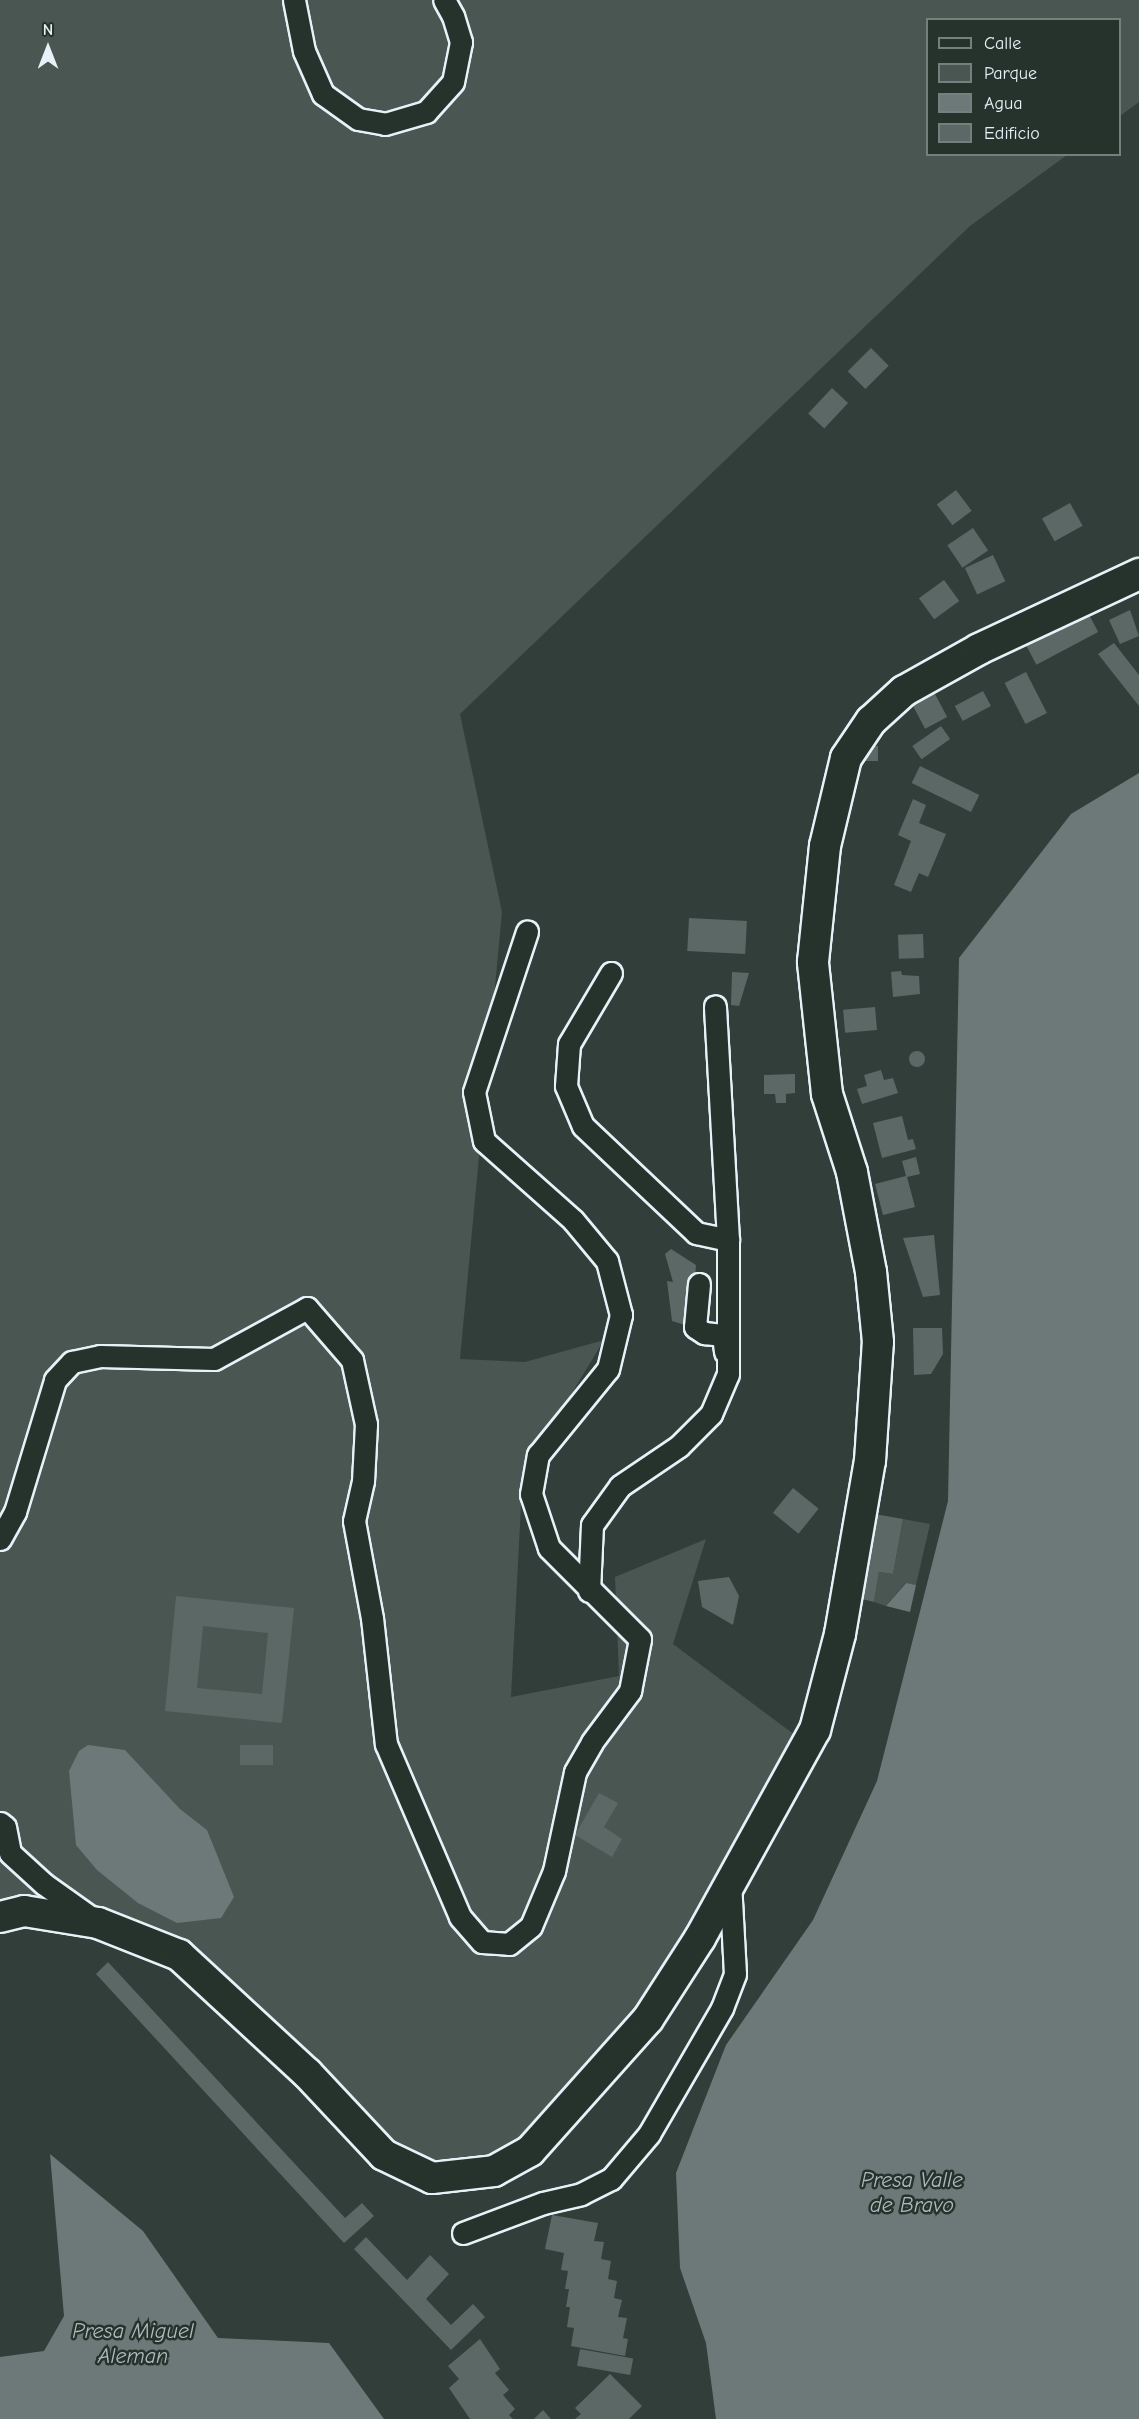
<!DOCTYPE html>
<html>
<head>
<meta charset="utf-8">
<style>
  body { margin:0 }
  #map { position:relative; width:1139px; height:2419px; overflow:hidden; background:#323e39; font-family:"Comic Neue",sans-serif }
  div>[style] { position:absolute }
  .green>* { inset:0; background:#495651 }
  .water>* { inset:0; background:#6d7978 }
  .building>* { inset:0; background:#5c6865; transform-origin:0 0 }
  .round { border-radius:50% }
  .roads { filter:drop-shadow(2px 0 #e8f1f8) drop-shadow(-2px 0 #e8f1f8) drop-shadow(0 2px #e8f1f8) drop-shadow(0 -2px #e8f1f8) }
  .street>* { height:21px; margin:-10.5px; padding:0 10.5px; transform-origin:10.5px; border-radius:10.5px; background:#26332d }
  .secondary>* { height:30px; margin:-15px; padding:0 15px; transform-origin:15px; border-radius:15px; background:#26332d }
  span { translate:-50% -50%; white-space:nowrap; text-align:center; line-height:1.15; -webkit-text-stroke:5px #26332d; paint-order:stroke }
  .water-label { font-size:22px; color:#b1bbbe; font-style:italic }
  .legend { position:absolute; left:926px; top:18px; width:195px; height:138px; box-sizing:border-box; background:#26332d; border:2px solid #747f7e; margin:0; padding:8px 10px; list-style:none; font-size:18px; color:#e8f1f8 }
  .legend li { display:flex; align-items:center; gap:12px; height:30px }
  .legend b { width:30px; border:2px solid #747f7e }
  .north { position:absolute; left:18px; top:18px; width:60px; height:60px; -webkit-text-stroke:4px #26332d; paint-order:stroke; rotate:0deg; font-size:16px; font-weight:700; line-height:24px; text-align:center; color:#e8f1f8 }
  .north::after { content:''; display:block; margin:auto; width:21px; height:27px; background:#e8f1f8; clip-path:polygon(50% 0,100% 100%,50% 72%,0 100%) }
</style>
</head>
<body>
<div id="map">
  <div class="green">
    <div style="clip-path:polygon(0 0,1139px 0,1139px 102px,1120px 116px,1120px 20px,928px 20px,928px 154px,1067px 155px,970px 226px,460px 714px,502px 912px,460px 1359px,525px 1362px,604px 1340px,541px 1444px,523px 1467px,511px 1697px,619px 1676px,615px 1577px,706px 1539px,673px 1644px,799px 1738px,640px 2017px,498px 2162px,434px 2165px,394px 2150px,183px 1948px,0 1906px)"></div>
    <div style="clip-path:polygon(903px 1519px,930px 1524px,916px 1585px,905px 1583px,886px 1606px,874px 1602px,879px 1572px,893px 1574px)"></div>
  </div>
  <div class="water">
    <div style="clip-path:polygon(1139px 773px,1139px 2419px,716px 2419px,706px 2343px,680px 2268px,676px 2173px,726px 2045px,813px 1920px,877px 1781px,948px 1501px,959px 958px,1071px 814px)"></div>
    <div style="clip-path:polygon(906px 1583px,916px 1585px,910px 1612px,886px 1606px)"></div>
    <div style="clip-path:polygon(88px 1745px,125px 1750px,180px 1809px,207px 1830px,234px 1897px,221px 1918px,177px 1923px,138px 1903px,97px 1870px,76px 1845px,69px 1771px,79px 1751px)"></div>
    <div style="clip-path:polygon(50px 2154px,143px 2231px,218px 2338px,329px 2343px,384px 2419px,0 2419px,0 2357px,44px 2351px,64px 2316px)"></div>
  </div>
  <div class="building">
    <div style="left:871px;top:348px;width:25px;height:33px;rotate:45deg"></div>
    <div style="left:832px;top:388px;width:22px;height:35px;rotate:43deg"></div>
    <div style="left:956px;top:490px;width:26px;height:24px;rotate:53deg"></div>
    <div style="left:1070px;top:503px;width:26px;height:32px;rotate:61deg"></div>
    <div style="left:973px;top:528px;width:27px;height:31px;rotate:56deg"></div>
    <div style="left:993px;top:555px;width:29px;height:31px;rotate:65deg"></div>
    <div style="left:944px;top:580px;width:26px;height:31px;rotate:54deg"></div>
    <div style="left:1086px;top:609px;width:26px;height:70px;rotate:62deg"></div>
    <div style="clip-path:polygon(1130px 610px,1139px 636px,1120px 644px,1109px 620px)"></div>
    <div style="clip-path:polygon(1114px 643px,1139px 675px,1139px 706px,1098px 654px)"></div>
    <div style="left:1026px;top:672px;width:46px;height:24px;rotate:63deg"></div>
    <div style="left:983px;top:691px;width:17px;height:32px;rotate:62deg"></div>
    <div style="left:935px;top:694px;width:26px;height:25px;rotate:62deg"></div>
    <div style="left:941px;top:726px;width:16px;height:35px;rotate:55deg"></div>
    <div style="left:862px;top:746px;width:16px;height:15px"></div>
    <div style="left:920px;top:766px;width:66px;height:19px;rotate:26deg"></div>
    <div style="clip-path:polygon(913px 799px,926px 805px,919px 823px,946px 834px,928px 877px,919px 873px,911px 892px,894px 885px,911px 841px,898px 835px)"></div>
    <div style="left:689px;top:918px;width:58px;height:33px;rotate:3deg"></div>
    <div style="left:923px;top:934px;width:24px;height:25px;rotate:88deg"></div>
    <div style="clip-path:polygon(901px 971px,902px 975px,919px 976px,920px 994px,893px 997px,891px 972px)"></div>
    <div style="clip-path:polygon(732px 972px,749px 973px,739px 1006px,731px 1005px)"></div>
    <div style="left:875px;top:1007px;width:23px;height:32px;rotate:85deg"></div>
    <div class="round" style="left:909px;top:1051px;width:16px;height:16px"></div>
    <div style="clip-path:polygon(881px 1070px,884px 1080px,893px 1078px,898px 1093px,862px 1104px,857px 1089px,867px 1086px,864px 1075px)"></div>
    <div style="clip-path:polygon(795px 1074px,795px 1093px,786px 1094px,786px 1103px,776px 1103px,775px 1094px,764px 1094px,764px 1075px)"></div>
    <div style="clip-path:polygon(902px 1116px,908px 1140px,913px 1139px,916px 1149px,882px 1158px,873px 1123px)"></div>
    <div style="clip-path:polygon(916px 1157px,920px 1174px,907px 1177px,915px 1207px,883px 1215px,875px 1184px,906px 1176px,902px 1161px)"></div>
    <div style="clip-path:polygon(934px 1235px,940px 1295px,923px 1297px,903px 1238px)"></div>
    <div style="clip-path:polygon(671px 1249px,696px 1265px,691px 1327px,672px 1321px,667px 1281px,673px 1282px,665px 1254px)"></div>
    <div style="clip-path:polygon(913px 1328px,942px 1328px,943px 1354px,931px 1374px,914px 1375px)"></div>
    <div style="left:793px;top:1488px;width:33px;height:32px;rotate:39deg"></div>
    <div style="clip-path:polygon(869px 1513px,903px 1519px,893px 1574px,879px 1572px,874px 1602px,854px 1597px)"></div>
    <div style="clip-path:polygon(729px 1577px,739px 1596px,733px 1625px,702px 1607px,698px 1581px)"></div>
    <div style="clip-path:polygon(evenodd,176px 1596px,294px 1608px,282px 1723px,165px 1711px,176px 1596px,203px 1626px,268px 1633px,262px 1694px,197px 1688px,203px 1626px)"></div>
    <div style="left:240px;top:1745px;width:33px;height:20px"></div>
    <div style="clip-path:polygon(599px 1793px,618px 1803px,604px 1827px,622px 1839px,612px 1857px,575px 1835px)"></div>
    <div style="clip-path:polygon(108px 1962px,345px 2218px,362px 2203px,374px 2216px,344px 2243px,96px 1974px)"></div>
    <div style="clip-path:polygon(552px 2215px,598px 2223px,594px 2241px,604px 2242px,601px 2259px,611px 2261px,608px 2279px,617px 2281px,614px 2298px,622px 2300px,618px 2317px,627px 2318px,623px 2338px,628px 2339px,625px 2356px,571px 2346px,574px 2328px,567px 2327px,570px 2307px,566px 2307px,569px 2289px,565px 2289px,568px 2271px,561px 2270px,564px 2253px,545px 2249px)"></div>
    <div style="clip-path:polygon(366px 2237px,407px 2280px,430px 2255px,449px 2274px,426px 2299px,451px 2325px,473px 2304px,485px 2317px,451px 2350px,354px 2249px)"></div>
    <div style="clip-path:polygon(480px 2339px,500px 2369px,495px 2373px,509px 2390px,503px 2395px,515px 2409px,509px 2415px,513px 2419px,470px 2419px,449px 2388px,459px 2379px,448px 2366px)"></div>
    <div style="left:580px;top:2349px;width:54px;height:17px;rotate:10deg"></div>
    <div style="clip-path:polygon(610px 2374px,642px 2406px,629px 2419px,575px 2419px,581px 2414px,575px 2408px)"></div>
    <div style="clip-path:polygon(543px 2410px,551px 2419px,534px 2419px)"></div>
  </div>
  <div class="roads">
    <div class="street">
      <div style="left:294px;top:0;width:52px;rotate:78.9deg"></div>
      <div style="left:304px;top:51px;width:47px;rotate:66.2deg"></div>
      <div style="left:323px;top:94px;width:43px;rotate:35.5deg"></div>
      <div style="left:358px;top:119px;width:27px;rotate:10deg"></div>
      <div style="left:385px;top:124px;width:43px;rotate:-16.3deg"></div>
      <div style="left:426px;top:112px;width:40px;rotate:-48deg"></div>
      <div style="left:453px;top:82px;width:41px;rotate:-78.7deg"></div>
      <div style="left:461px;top:42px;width:27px;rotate:-107deg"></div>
      <div style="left:453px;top:16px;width:18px;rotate:-119deg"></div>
      <div style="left:611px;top:973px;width:82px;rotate:120.6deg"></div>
      <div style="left:569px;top:1044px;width:42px;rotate:94.1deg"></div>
      <div style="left:566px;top:1086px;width:43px;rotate:67deg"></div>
      <div style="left:583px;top:1126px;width:156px;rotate:43.4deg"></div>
      <div style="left:696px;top:1233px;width:33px;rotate:12deg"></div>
      <div style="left:699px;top:1284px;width:43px;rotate:95.3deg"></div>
      <div style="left:695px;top:1327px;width:11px;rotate:34deg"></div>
      <div style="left:704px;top:1333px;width:19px;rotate:6deg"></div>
      <div style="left:723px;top:1335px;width:17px;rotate:83deg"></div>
      <div style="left:0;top:1539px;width:31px;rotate:-61deg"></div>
      <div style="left:15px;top:1512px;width:138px;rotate:-73.1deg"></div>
      <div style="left:55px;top:1380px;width:25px;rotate:-47deg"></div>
      <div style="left:72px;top:1362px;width:29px;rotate:-12deg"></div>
      <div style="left:100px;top:1356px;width:114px;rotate:1.5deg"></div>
      <div style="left:214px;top:1359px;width:106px;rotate:-28.7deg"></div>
      <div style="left:307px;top:1308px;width:69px;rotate:49.1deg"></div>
      <div style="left:352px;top:1360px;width:66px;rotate:77.7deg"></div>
      <div style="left:366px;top:1424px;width:57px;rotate:93deg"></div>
      <div style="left:363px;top:1481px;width:41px;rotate:102.7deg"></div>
      <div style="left:354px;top:1521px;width:99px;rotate:79.5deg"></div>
      <div style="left:372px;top:1618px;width:127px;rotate:83.7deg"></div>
      <div style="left:386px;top:1744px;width:188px;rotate:66.8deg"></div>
      <div style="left:460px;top:1917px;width:33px;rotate:49deg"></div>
      <div style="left:482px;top:1942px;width:27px;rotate:4deg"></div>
      <div style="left:509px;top:1944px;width:28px;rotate:-39deg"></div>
      <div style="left:531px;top:1926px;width:60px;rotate:-67.3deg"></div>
      <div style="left:554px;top:1871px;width:101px;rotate:-78deg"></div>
      <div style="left:575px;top:1772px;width:34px;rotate:-60deg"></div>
      <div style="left:592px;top:1742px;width:64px;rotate:-53.3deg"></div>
      <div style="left:630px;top:1691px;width:53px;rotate:-79.1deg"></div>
      <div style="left:640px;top:1639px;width:129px;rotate:-135deg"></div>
      <div style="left:549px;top:1548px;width:57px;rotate:-108.4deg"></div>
      <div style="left:531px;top:1494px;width:40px;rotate:-80deg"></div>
      <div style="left:538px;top:1455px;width:111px;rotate:-50.9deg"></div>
      <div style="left:608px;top:1369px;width:56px;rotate:-76.5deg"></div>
      <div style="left:621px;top:1315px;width:56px;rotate:-104.5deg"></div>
      <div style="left:607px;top:1261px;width:53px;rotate:-129.7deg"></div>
      <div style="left:573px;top:1220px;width:119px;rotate:-138.4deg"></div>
      <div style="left:484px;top:1141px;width:50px;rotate:-101.5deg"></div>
      <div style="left:474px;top:1092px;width:169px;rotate:-71.7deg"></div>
      <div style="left:589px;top:1591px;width:66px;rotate:-87.4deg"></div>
      <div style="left:592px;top:1525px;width:48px;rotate:-54.3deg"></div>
      <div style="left:620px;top:1486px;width:71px;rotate:-34.1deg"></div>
      <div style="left:679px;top:1446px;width:45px;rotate:-45deg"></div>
      <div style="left:711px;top:1414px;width:43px;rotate:-67deg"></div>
      <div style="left:728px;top:1374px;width:134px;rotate:-90deg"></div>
      <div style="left:728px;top:1240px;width:234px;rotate:-93.2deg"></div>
      <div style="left:0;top:1823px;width:6px;rotate:39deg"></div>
      <div style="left:5px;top:1827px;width:26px;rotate:79deg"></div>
      <div style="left:10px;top:1853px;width:46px;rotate:42.4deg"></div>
      <div style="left:44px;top:1884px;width:60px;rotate:35.5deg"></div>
      <div style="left:463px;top:2233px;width:85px;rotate:-20.6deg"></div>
      <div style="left:543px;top:2203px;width:39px;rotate:-13deg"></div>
      <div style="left:581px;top:2194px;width:34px;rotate:-27deg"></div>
      <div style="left:611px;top:2179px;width:59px;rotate:-49.8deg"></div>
      <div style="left:649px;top:2134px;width:146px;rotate:-59.9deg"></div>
      <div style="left:722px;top:2008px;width:36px;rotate:-69deg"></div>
      <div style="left:735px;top:1974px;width:91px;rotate:-93.1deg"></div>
    </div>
    <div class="secondary">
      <div style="left:0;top:1917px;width:25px;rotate:-14deg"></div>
      <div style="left:24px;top:1911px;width:75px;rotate:9.2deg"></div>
      <div style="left:98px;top:1923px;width:87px;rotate:21.6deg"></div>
      <div style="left:179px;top:1955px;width:174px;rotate:42.7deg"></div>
      <div style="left:307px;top:2073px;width:112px;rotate:46.8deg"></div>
      <div style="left:384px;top:2155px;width:53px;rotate:25.6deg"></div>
      <div style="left:432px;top:2178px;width:62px;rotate:-6.4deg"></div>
      <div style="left:494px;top:2171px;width:41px;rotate:-29.1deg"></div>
      <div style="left:530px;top:2151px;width:177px;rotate:-48.2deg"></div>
      <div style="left:648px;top:2019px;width:96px;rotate:-57.3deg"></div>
      <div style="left:700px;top:1938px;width:238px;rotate:-61.1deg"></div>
      <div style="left:815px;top:1730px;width:99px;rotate:-75.4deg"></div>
      <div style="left:840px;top:1634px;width:176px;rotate:-80.2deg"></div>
      <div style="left:870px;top:1461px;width:119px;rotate:-86.2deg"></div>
      <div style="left:878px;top:1342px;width:70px;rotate:-95.7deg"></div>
      <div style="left:871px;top:1272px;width:102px;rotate:-100.8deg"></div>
      <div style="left:852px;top:1172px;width:82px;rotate:-107.8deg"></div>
      <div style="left:827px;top:1094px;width:133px;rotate:-96.1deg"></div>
      <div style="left:813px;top:962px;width:117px;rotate:-84.1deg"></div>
      <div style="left:825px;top:846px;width:90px;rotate:-76.6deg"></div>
      <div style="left:846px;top:758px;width:45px;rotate:-56deg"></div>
      <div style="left:871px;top:721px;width:45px;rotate:-42.3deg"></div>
      <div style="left:904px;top:691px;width:86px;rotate:-29.2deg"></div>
      <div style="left:979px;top:649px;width:177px;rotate:-25.1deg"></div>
    </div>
  </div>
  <div class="water-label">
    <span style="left:912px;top:2193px">Presa Valle<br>de Bravo</span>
    <span style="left:133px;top:2344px">Presa Miguel<br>Aleman</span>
  </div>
  <ul class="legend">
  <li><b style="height:8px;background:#26332d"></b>Calle</li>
  <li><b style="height:16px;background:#495651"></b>Parque</li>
  <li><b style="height:16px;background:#6d7978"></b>Agua</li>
  <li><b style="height:16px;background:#5c6865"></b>Edificio</li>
  </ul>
  <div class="north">N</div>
</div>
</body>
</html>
